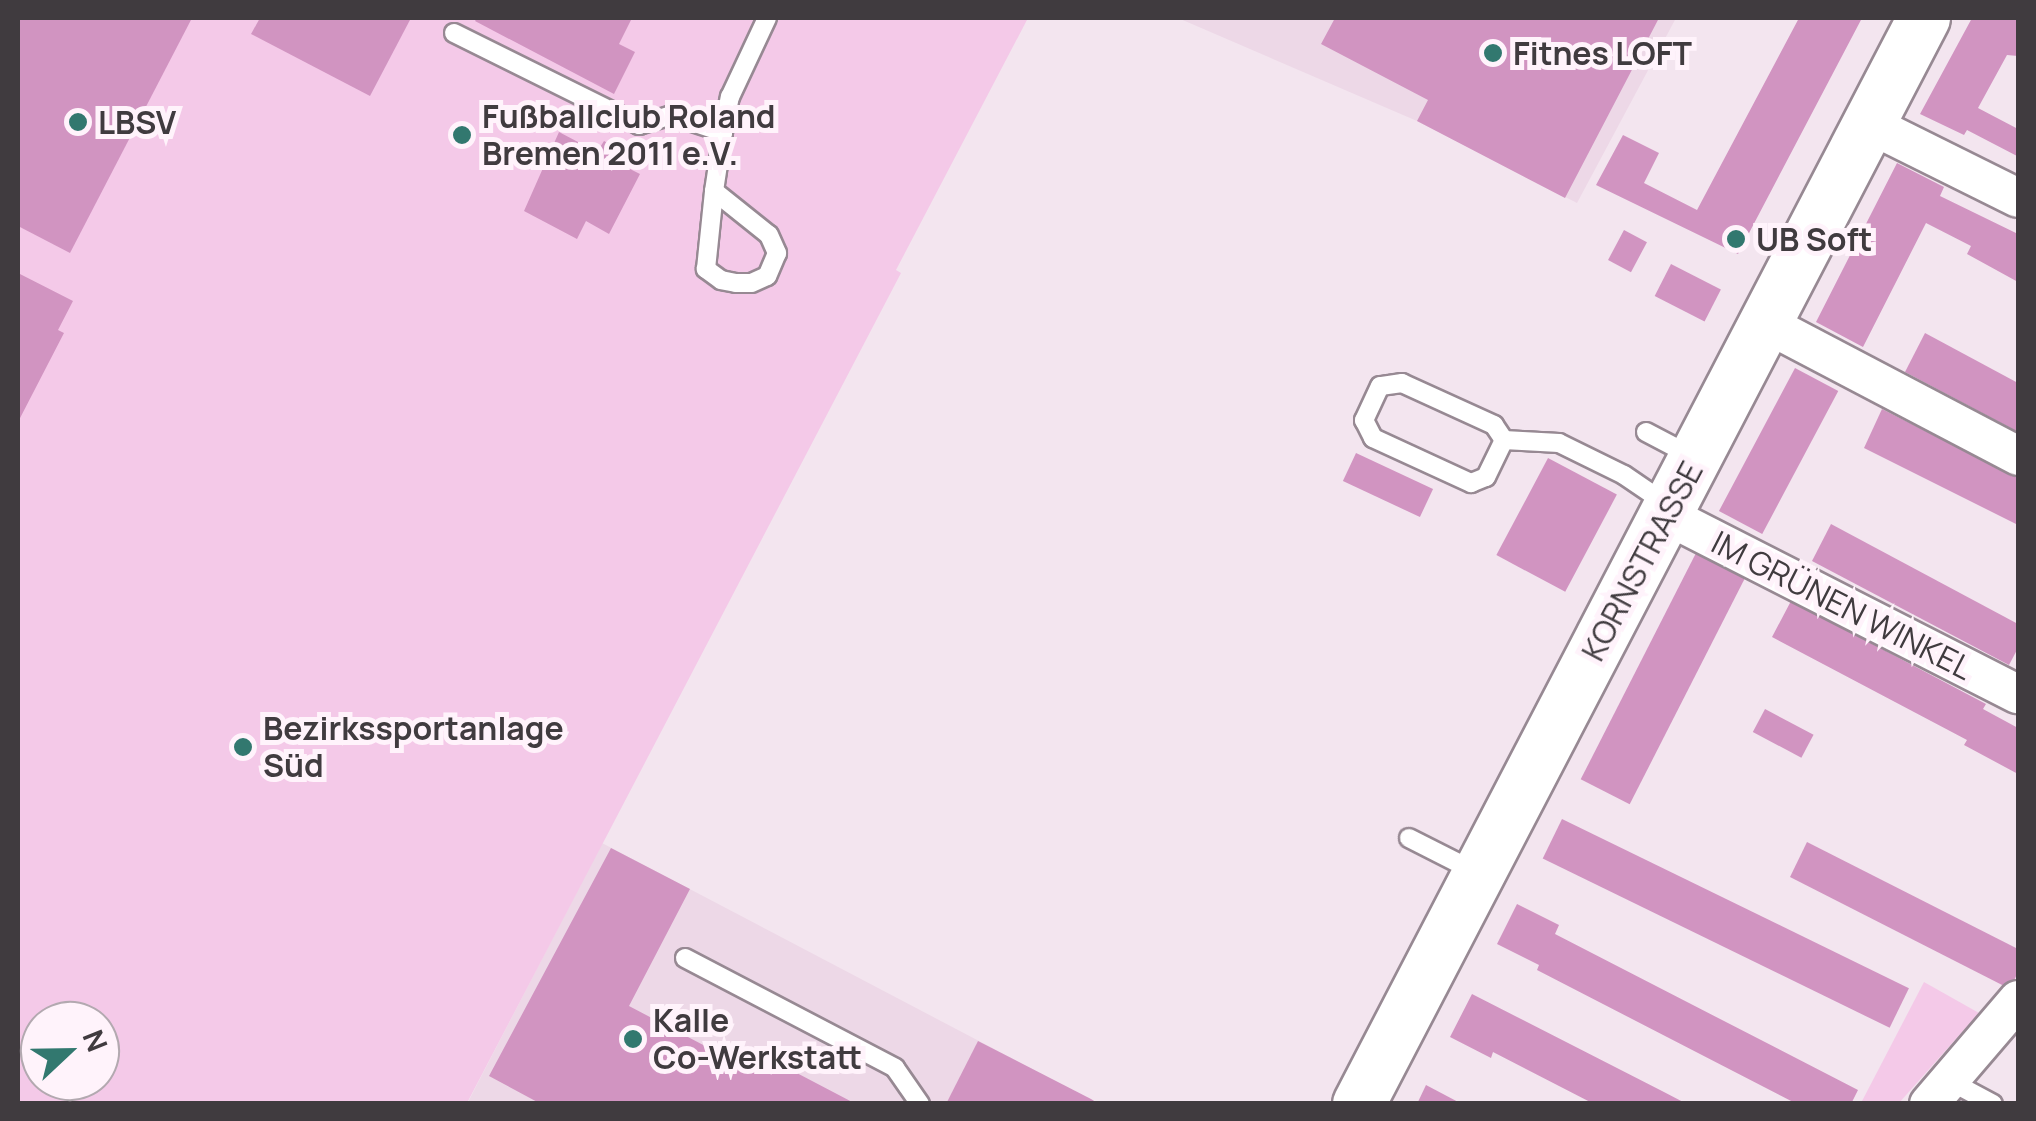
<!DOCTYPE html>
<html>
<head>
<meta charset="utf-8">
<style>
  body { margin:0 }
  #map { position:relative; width:2036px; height:1121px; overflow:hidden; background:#f3e5ef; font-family:Manrope,sans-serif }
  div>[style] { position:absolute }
  .built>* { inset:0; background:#edd8e7 }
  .green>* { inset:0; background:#f4c9e8 }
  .building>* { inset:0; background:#d194c1; transform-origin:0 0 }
  .roads { filter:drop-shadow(2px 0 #978993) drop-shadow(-2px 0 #978993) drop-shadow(0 2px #978993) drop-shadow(0 -2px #978993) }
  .lane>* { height:18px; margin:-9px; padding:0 9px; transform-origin:9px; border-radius:9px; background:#fff }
  .street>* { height:38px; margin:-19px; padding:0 19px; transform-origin:19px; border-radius:19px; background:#fff }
  .secondary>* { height:52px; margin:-26px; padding:0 26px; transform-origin:26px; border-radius:26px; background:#fff }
  .dots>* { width:28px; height:28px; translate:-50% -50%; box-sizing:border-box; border:5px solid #fff3fb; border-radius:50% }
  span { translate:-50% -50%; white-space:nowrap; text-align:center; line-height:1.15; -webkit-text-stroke:10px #fff3fb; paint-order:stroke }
  .poi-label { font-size:32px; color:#403b3f; font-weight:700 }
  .left { translate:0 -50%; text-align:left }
  .street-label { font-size:32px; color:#403b3f }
  .frame { position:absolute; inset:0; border:20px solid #403b3f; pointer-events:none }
  .north { position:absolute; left:20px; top:1001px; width:100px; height:100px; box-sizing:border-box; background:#fff3fb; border:2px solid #b3a9b0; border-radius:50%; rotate:68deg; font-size:28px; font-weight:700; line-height:40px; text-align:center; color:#403b3f }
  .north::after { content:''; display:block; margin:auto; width:35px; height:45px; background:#32786f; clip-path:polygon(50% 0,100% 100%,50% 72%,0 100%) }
</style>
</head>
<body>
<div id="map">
  <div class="built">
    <div style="clip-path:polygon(1178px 18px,1676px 18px,1577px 203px,1417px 121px)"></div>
    <div style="clip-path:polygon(602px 843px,1097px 1103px,467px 1104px)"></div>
  </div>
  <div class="green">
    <div style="clip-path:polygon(evenodd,18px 18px,1028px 18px,896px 270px,901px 273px,467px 1103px,18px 1103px,18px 18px,40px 1021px,100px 1021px,100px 1081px,40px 1081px,40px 1021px)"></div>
    <div style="clip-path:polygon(1924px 982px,1979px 1013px,1899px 1103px,1861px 1103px)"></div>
  </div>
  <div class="building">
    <div style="clip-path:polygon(18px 18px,192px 18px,70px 253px,18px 226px)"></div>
    <div style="clip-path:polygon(260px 18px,411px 18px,370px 96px,251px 34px)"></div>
    <div style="clip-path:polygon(477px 18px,632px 18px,619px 44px,635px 52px,614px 94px,475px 21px)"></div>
    <div style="clip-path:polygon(1335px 18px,1659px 18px,1565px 198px,1417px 121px,1428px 100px,1321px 44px)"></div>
    <div style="clip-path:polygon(1799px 18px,1862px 18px,1738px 254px,1596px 185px,1623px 135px,1659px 153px,1644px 183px,1697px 210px)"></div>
    <div style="clip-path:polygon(1972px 18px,2018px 18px,2018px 56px,2007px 55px,1978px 108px,2018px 129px,2018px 163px,2017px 156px,1967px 130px,1964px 135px,1920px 114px)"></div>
    <div style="clip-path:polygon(559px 132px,597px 152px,604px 141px,617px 148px,612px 160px,640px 174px,609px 234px,586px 221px,577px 239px,524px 211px)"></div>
    <div style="clip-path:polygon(1897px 163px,1944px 187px,1940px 196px,2018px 234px,2018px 282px,1967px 254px,1971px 246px,1926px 223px,1863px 347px,1816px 322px)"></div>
    <div style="left:1624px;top:230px;width:26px;height:34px;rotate:28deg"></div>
    <div style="left:1671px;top:264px;width:56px;height:36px;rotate:27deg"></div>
    <div style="clip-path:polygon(18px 273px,73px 301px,58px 330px,64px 333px,18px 422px)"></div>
    <div style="clip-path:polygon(1925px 333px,2018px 383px,2018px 432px,1905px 372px)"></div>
    <div style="left:1795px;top:368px;width:49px;height:162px;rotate:28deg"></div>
    <div style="clip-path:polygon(1882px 409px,2018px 478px,2018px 525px,1864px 448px)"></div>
    <div style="left:1356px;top:453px;width:85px;height:31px;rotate:25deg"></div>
    <div style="left:1548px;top:458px;width:78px;height:110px;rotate:28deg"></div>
    <div style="clip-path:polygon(1831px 524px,2018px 624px,2018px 648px,2009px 665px,1812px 561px)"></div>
    <div style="left:1696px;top:553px;width:55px;height:254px;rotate:27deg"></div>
    <div style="clip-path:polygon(1791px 601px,1986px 704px,1983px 709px,2018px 728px,2018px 774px,1964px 745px,1967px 740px,1772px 637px)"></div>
    <div style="left:1765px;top:709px;width:55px;height:26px;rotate:28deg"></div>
    <div style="left:1562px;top:819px;width:386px;height:44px;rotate:26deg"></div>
    <div style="clip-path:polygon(1807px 842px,2018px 949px,2018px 972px,2010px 989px,1790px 877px)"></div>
    <div style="clip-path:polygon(611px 848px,690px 889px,629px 1006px,747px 1068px,755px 1051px,856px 1104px,541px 1104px,489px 1076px)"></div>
    <div style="clip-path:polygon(1517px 904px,1559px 925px,1555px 934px,1858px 1090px,1851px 1104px,1797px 1104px,1537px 970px,1539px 965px,1497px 944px)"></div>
    <div style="clip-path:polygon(1472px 994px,1662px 1091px,1687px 1104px,1594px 1104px,1493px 1052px,1491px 1058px,1450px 1037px)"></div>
    <div style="clip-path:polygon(978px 1041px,1091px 1099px,1099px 1104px,946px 1104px)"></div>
    <div style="clip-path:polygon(1426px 1085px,1462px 1104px,1417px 1104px)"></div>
  </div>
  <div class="roads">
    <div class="lane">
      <div style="left:454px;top:33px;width:207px;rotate:26.4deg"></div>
      <div style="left:639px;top:125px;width:34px;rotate:-17deg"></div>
      <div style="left:671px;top:115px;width:55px;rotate:18.1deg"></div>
      <div style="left:714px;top:191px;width:70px;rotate:38.7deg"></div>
      <div style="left:769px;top:235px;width:20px;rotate:66deg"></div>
      <div style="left:777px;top:253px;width:25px;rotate:113deg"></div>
      <div style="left:767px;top:276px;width:17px;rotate:156deg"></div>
      <div style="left:751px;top:283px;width:15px;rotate:180deg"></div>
      <div style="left:736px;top:283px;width:15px;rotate:-169deg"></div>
      <div style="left:721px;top:280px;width:19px;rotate:-144deg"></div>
      <div style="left:706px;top:269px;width:78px;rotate:-84.1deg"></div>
      <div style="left:714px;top:191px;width:60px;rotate:-81.3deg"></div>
      <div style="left:723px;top:132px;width:36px;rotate:-79deg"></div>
      <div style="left:730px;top:97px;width:87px;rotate:-64.9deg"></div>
      <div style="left:1646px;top:432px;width:50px;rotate:27.6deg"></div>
      <div style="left:1504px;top:440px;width:18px;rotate:-124deg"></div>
      <div style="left:1494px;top:425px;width:101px;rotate:-155.5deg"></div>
      <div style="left:1402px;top:383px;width:22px;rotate:172deg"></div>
      <div style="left:1380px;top:386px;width:38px;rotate:115deg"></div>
      <div style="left:1364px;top:420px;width:20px;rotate:63deg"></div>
      <div style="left:1373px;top:438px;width:108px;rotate:24.7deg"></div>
      <div style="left:1471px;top:483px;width:16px;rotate:-22deg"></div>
      <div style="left:1486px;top:477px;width:41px;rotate:-64.1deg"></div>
      <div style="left:1504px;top:440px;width:55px;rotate:3.1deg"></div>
      <div style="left:1559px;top:443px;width:72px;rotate:26.2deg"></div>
      <div style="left:1624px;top:475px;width:50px;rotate:34.3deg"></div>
      <div style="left:1409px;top:838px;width:73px;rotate:26.9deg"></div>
      <div style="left:685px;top:958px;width:237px;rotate:27.6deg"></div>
      <div style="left:895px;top:1068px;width:44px;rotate:55.2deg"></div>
      <div style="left:1948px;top:1080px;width:51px;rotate:28.1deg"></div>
    </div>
    <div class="street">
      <div style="left:1869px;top:124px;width:166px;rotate:26.4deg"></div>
      <div style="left:1765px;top:323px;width:286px;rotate:27.7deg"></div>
      <div style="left:1666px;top:515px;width:395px;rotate:27deg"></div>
      <div style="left:1929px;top:1104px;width:137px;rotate:-49.4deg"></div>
    </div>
    <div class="secondary">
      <div style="left:1359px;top:1104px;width:1224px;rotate:-62.51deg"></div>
    </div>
  </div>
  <div class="dots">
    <div style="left:1493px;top:53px;background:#32786f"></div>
    <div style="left:78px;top:122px;background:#32786f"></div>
    <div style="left:462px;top:135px;background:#32786f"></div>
    <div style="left:1736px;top:239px;background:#32786f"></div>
    <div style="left:243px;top:747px;background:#32786f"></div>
    <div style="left:633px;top:1039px;background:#32786f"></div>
  </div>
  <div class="poi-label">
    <span class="left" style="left:1513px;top:53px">Fitnes LOFT</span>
    <span class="left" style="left:482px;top:135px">Fußballclub Roland<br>Bremen 2011 e.V.</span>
    <span class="left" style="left:98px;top:122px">LBSV</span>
    <span class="left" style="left:1756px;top:239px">UB Soft</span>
    <span class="left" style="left:263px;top:747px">Bezirkssportanlage<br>Süd</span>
    <span class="left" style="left:653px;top:1039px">Kalle<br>Co-Werkstatt</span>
  </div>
  <div class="street-label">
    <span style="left:1642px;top:561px;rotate:-62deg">KORNSTRASSE</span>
    <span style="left:1842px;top:605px;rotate:27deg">IM GRÜNEN WINKEL</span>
  </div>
  <div class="frame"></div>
  <div class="north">N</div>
</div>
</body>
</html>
